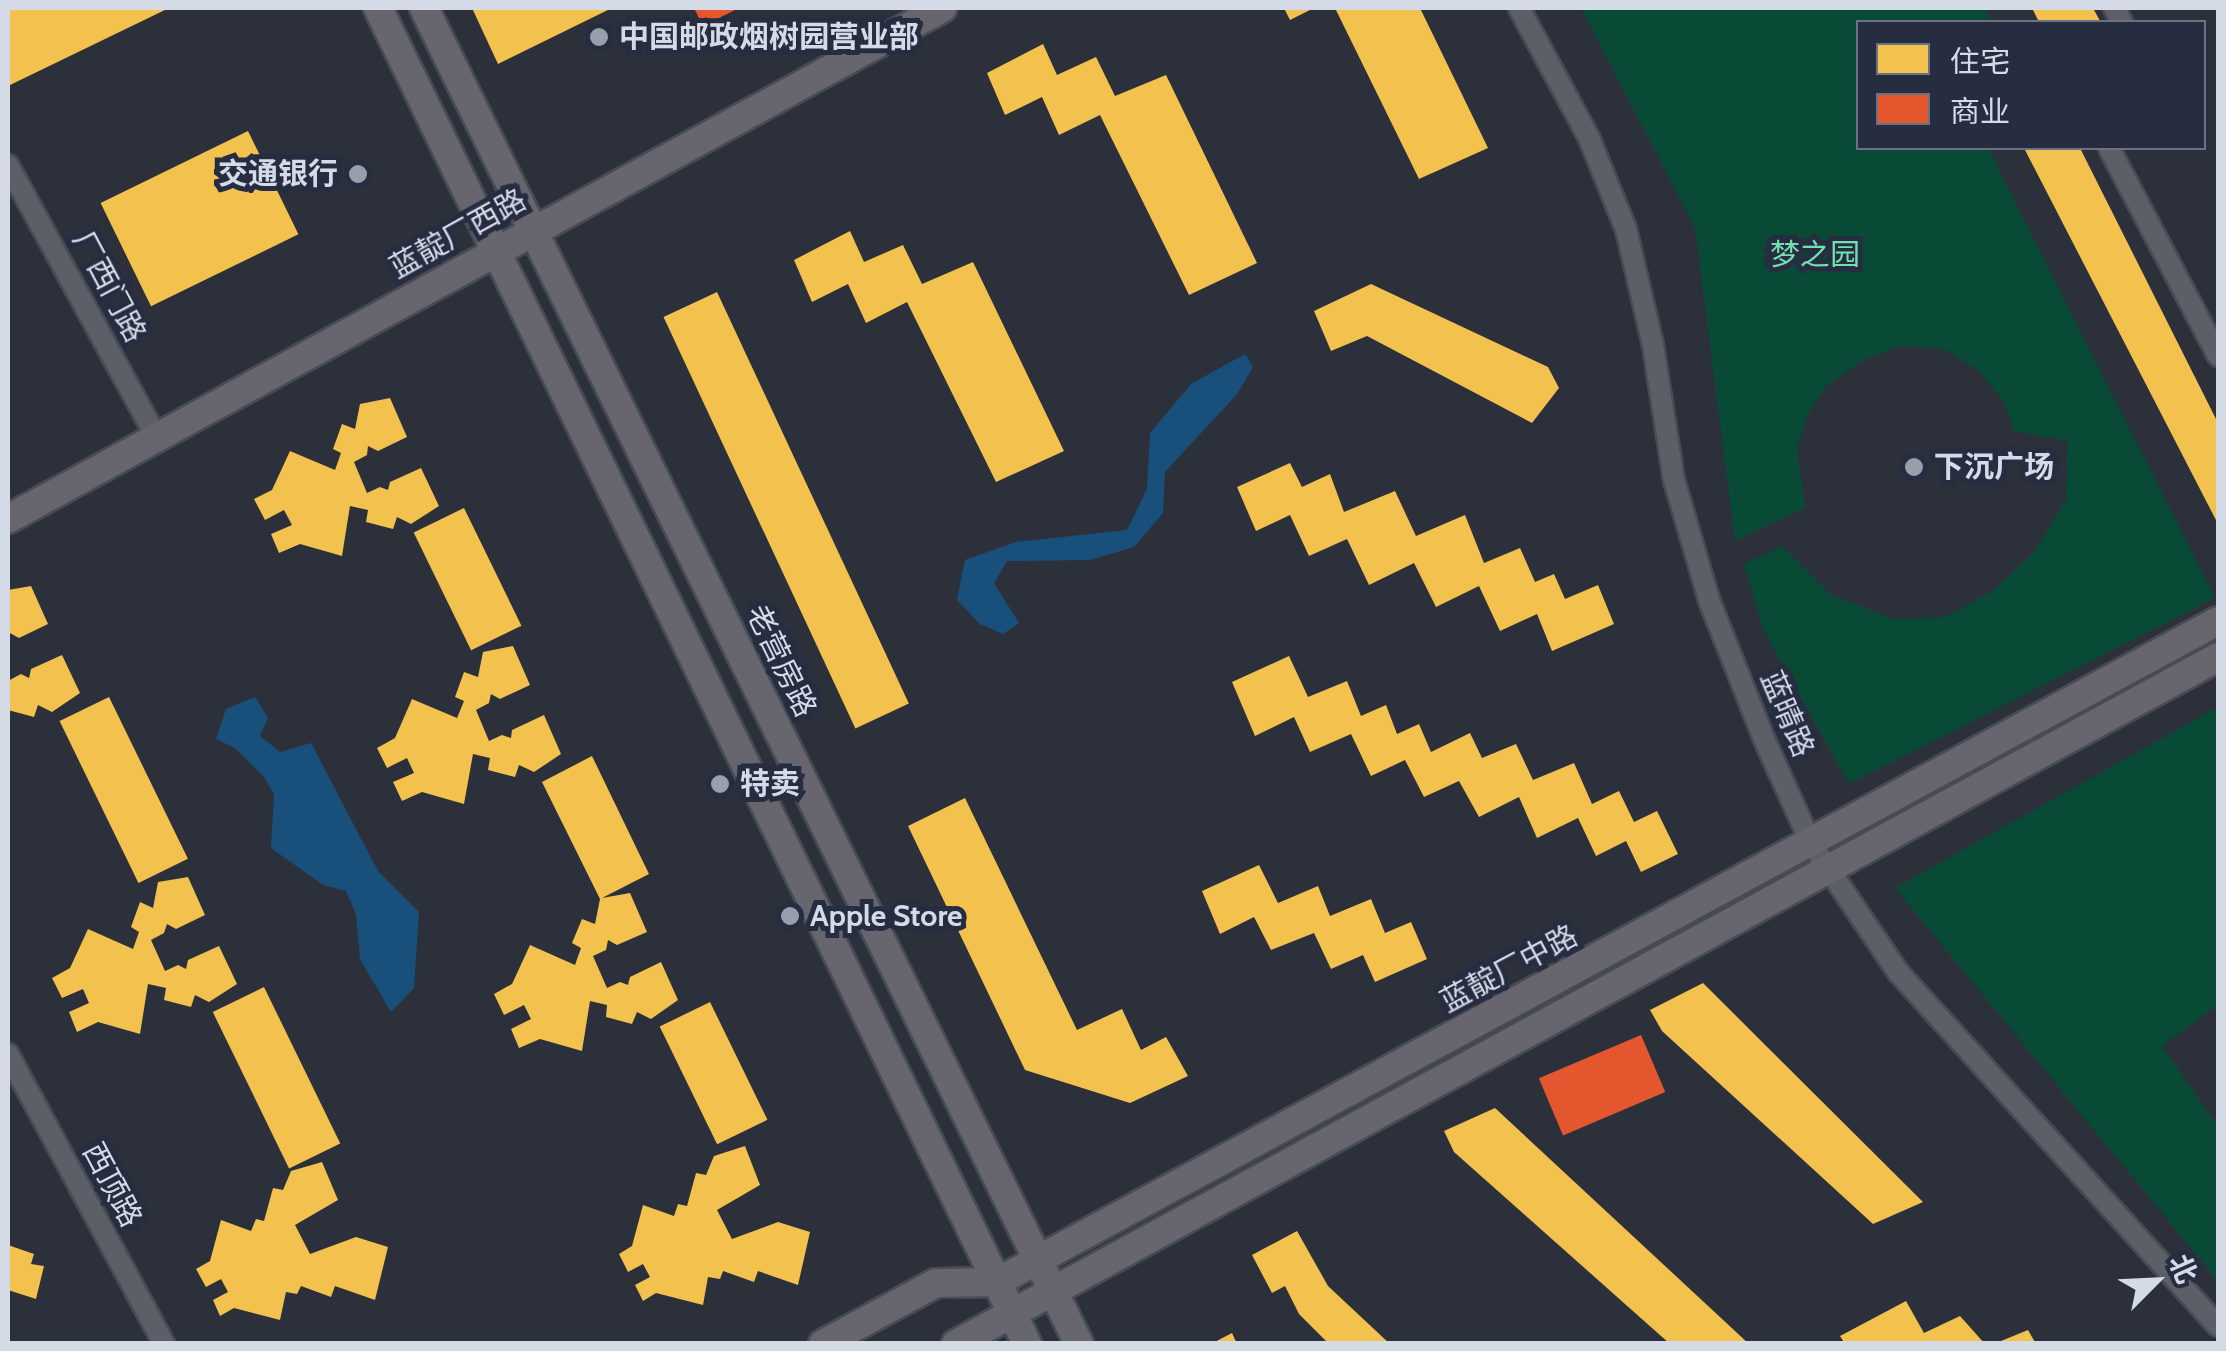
<!DOCTYPE html>
<html>
<head>
<meta charset="utf-8">
<style>
  body { margin:0 }
  #map { position:relative; width:2226px; height:1351px; overflow:hidden; background:#2c303b; font-family:Cabin,"Noto Sans SC",sans-serif }
  div>[style] { position:absolute }
  .green>* { inset:0; background:#084a35 }
  .water>* { inset:0; background:#18507b }
  .homes>* { inset:0; background:#f2c14e; transform-origin:0 0 }
  .shops>* { inset:0; background:#e4572e; transform-origin:0 0 }
  .roads { filter:drop-shadow(2px 0 #484b55) drop-shadow(-2px 0 #484b55) drop-shadow(0 2px #484b55) drop-shadow(0 -2px #484b55) }
  .street>* { height:20px; margin:-10px; padding:0 10px; transform-origin:10px; border-radius:10px; background:#5c5f67 }
  .secondary>* { height:28px; margin:-14px; padding:0 14px; transform-origin:14px; border-radius:14px; background:#67666e }
  .dots>* { width:28px; height:28px; translate:-50% -50%; box-sizing:border-box; border:5px solid #262d41; border-radius:50% }
  span { translate:-50% -50%; white-space:nowrap; text-align:center; line-height:1.15; -webkit-text-stroke:10px #262d41; paint-order:stroke }
  .poi-label { font-size:30px; color:#d5dae7; font-weight:700 }
  .left { translate:0 -50%; text-align:left }
  .right { translate:-100% -50%; text-align:right }
  .street-label { font-size:30px; color:#d5dae7 }
  .park-label { font-size:30px; color:#71e1af }
  .frame { position:absolute; inset:0; border:10px solid #d5dae7; pointer-events:none }
  .legend { position:absolute; left:1856px; top:20px; width:350px; height:130px; box-sizing:border-box; background:#262d41; border:2px solid #6c7283; margin:0; padding:12px 18px; list-style:none; font-size:30px; color:#d5dae7 }
  .legend li { display:flex; align-items:center; gap:20px; height:50px }
  .legend b { width:50px; border:2px solid #6c7283 }
  .north { position:absolute; left:2106px; top:1231px; width:100px; height:100px; -webkit-text-stroke:8px #262d41; paint-order:stroke; rotate:66deg; font-size:28px; font-weight:700; line-height:40px; text-align:center; color:#d5dae7 }
  .north::after { content:''; display:block; margin:auto; width:35px; height:45px; background:#d5dae7; clip-path:polygon(50% 0,100% 100%,50% 72%,0 100%) }
</style>
</head>
<body>
<div id="map">
  <div class="green">
    <div style="clip-path:polygon(1581px 8px,1984px 8px,1992px 22px,1858px 22px,1858px 148px,1988px 148px,2215px 598px,1849px 784px,1763px 629px,1744px 564px,1782px 546px,1830px 594px,1894px 619px,1946px 617px,1995px 589px,2034px 552px,2066px 500px,2068px 441px,2014px 431px,2003px 401px,1980px 372px,1945px 349px,1902px 346px,1862px 361px,1826px 386px,1808px 414px,1797px 448px,1805px 508px,1735px 541px,1695px 228px)"></div>
    <div style="clip-path:polygon(2218px 707px,2218px 1005px,2162px 1046px,2218px 1127px,2218px 1281px,1895px 888px)"></div>
  </div>
  <div class="water">
    <div style="clip-path:polygon(1245px 354px,1253px 367px,1237px 394px,1165px 472px,1163px 513px,1134px 547px,1090px 560px,1007px 561px,994px 583px,1019px 623px,1003px 634px,980px 624px,957px 600px,965px 560px,1016px 542px,1127px 530px,1147px 489px,1150px 433px,1191px 384px)"></div>
    <div style="clip-path:polygon(255px 697px,268px 718px,260px 736px,280px 752px,311px 743px,378px 871px,419px 912px,414px 988px,391px 1012px,360px 959px,356px 914px,346px 891px,323px 885px,271px 848px,274px 794px,264px 777px,235px 748px,216px 739px,226px 709px)"></div>
  </div>
  <div class="homes">
    <div style="clip-path:polygon(8px 8px,169px 8px,8px 86px)"></div>
    <div style="clip-path:polygon(472px 8px,612px 8px,498px 64px)"></div>
    <div style="clip-path:polygon(1284px 8px,1314px 8px,1290px 20px)"></div>
    <div style="clip-path:polygon(1335px 8px,1420px 8px,1488px 148px,1419px 179px)"></div>
    <div style="clip-path:polygon(2032px 8px,2093px 8px,2100px 21px,2039px 22px)"></div>
    <div style="clip-path:polygon(1043px 44px,1057px 75px,1096px 57px,1115px 96px,1166px 75px,1257px 263px,1189px 295px,1100px 115px,1059px 135px,1042px 97px,1005px 115px,987px 73px)"></div>
    <div style="left:248px;top:131px;width:115px;height:164px;rotate:64deg"></div>
    <div style="clip-path:polygon(2024px 148px,2080px 148px,2218px 423px,2218px 524px)"></div>
    <div style="clip-path:polygon(850px 231px,864px 262px,903px 245px,922px 284px,973px 262px,1064px 451px,996px 482px,907px 302px,866px 323px,848px 284px,812px 302px,794px 260px)"></div>
    <div style="clip-path:polygon(1371px 284px,1548px 367px,1559px 388px,1532px 423px,1367px 336px,1331px 351px,1314px 311px)"></div>
    <div style="left:717px;top:292px;width:454px;height:59px;rotate:65deg"></div>
    <div style="clip-path:polygon(390px 398px,407px 437px,378px 451px,368px 446px,367px 455px,354px 462px,367px 493px,380px 487px,388px 490px,390px 482px,421px 468px,439px 506px,411px 524px,397px 517px,393px 529px,366px 522px,368px 510px,350px 506px,342px 556px,300px 544px,279px 553px,271px 534px,292px 525px,284px 510px,265px 520px,254px 499px,272px 490px,290px 451px,335px 470px,341px 453px,333px 449px,342px 424px,355px 429px,360px 404px)"></div>
    <div style="clip-path:polygon(1290px 463px,1302px 487px,1330px 474px,1344px 512px,1395px 491px,1416px 536px,1465px 515px,1484px 563px,1520px 548px,1535px 582px,1554px 574px,1565px 599px,1598px 585px,1614px 624px,1552px 651px,1537px 614px,1500px 631px,1479px 586px,1436px 607px,1414px 563px,1369px 585px,1347px 539px,1309px 556px,1290px 515px,1256px 531px,1237px 487px)"></div>
    <div style="left:464px;top:508px;width:131px;height:56px;rotate:64deg"></div>
    <div style="clip-path:polygon(31px 586px,48px 624px,19px 638px,8px 632px,8px 590px)"></div>
    <div style="clip-path:polygon(513px 646px,530px 685px,500px 699px,491px 694px,489px 703px,476px 710px,489px 741px,502px 735px,511px 738px,512px 730px,544px 715px,561px 754px,534px 772px,519px 765px,515px 777px,488px 770px,490px 758px,473px 754px,464px 804px,422px 792px,402px 801px,393px 782px,414px 773px,407px 758px,387px 768px,377px 748px,395px 738px,412px 699px,457px 718px,464px 701px,455px 697px,464px 672px,478px 677px,483px 652px)"></div>
    <div style="clip-path:polygon(62px 655px,80px 693px,52px 712px,38px 705px,34px 717px,8px 710px,8px 681px,21px 674px,29px 678px,31px 669px)"></div>
    <div style="clip-path:polygon(1289px 656px,1308px 697px,1347px 681px,1361px 716px,1386px 705px,1397px 734px,1419px 724px,1431px 752px,1470px 733px,1482px 758px,1516px 744px,1533px 780px,1574px 763px,1592px 804px,1619px 791px,1634px 822px,1657px 811px,1678px 854px,1641px 872px,1626px 841px,1596px 856px,1578px 818px,1537px 838px,1519px 797px,1479px 817px,1459px 781px,1424px 797px,1405px 760px,1371px 776px,1351px 734px,1310px 752px,1294px 717px,1255px 736px,1232px 682px)"></div>
    <div style="left:109px;top:697px;width:180px;height:55px;rotate:64deg"></div>
    <div style="clip-path:polygon(592px 756px,649px 874px,602px 898px,630px 893px,647px 932px,617px 945px,608px 940px,606px 950px,593px 956px,607px 988px,620px 982px,628px 985px,630px 977px,661px 962px,678px 1000px,651px 1019px,637px 1012px,632px 1024px,606px 1017px,607px 1005px,590px 1001px,582px 1051px,540px 1039px,519px 1048px,511px 1029px,531px 1019px,524px 1005px,504px 1015px,494px 994px,512px 984px,530px 945px,575px 965px,581px 948px,572px 943px,582px 919px,595px 924px,600px 899px,542px 782px)"></div>
    <div style="clip-path:polygon(965px 798px,1077px 1030px,1122px 1009px,1141px 1050px,1166px 1037px,1188px 1076px,1130px 1103px,1025px 1070px,908px 826px)"></div>
    <div style="clip-path:polygon(1259px 865px,1278px 903px,1318px 886px,1330px 916px,1371px 899px,1385px 933px,1411px 922px,1427px 959px,1375px 982px,1363px 955px,1331px 969px,1314px 933px,1271px 950px,1254px 917px,1220px 934px,1202px 891px)"></div>
    <div style="clip-path:polygon(188px 877px,205px 915px,176px 929px,167px 924px,164px 933px,151px 940px,165px 971px,178px 965px,186px 969px,188px 960px,219px 946px,237px 984px,209px 1002px,195px 995px,191px 1007px,164px 1000px,166px 988px,148px 984px,140px 1034px,98px 1022px,77px 1032px,69px 1012px,89px 1003px,83px 989px,62px 998px,52px 978px,70px 968px,88px 929px,133px 949px,139px 932px,131px 927px,140px 902px,153px 908px,158px 882px)"></div>
    <div style="clip-path:polygon(1703px 983px,1923px 1202px,1873px 1224px,1662px 1031px,1650px 1010px)"></div>
    <div style="left:264px;top:987px;width:174px;height:57px;rotate:64deg"></div>
    <div style="left:710px;top:1002px;width:131px;height:56px;rotate:64deg"></div>
    <div style="clip-path:polygon(1495px 1108px,1749px 1344px,1670px 1344px,1454px 1152px,1444px 1131px)"></div>
    <div style="clip-path:polygon(745px 1146px,760px 1185px,717px 1210px,732px 1239px,778px 1222px,810px 1232px,798px 1285px,758px 1271px,754px 1282px,723px 1271px,720px 1279px,708px 1277px,703px 1305px,656px 1293px,643px 1301px,635px 1285px,650px 1277px,643px 1264px,628px 1272px,619px 1254px,632px 1246px,643px 1205px,674px 1216px,678px 1204px,687px 1206px,696px 1173px,706px 1175px,714px 1156px)"></div>
    <div style="clip-path:polygon(322px 1162px,338px 1200px,295px 1225px,310px 1254px,356px 1237px,388px 1247px,375px 1300px,335px 1286px,331px 1297px,301px 1286px,297px 1294px,286px 1292px,280px 1320px,234px 1308px,220px 1316px,213px 1300px,228px 1292px,221px 1279px,206px 1287px,196px 1269px,210px 1261px,221px 1220px,251px 1231px,256px 1219px,264px 1221px,273px 1188px,283px 1190px,291px 1171px)"></div>
    <div style="clip-path:polygon(1297px 1231px,1328px 1286px,1390px 1344px,1329px 1344px,1299px 1314px,1285px 1286px,1272px 1293px,1252px 1255px)"></div>
    <div style="clip-path:polygon(8px 1245px,34px 1254px,31px 1264px,44px 1266px,36px 1299px,8px 1290px)"></div>
    <div style="clip-path:polygon(1906px 1301px,1924px 1333px,1960px 1316px,1985px 1344px,1845px 1344px,1840px 1336px)"></div>
    <div style="clip-path:polygon(2028px 1330px,2036px 1344px,1996px 1344px,1996px 1343px)"></div>
    <div style="clip-path:polygon(1232px 1333px,1237px 1344px,1211px 1344px)"></div>
  </div>
  <div class="shops">
    <div style="clip-path:polygon(694px 8px,739px 8px,703px 26px)"></div>
    <div style="left:1641px;top:1035px;width:62px;height:111px;rotate:67deg"></div>
  </div>
  <div class="roads">
    <div class="street">
      <div style="left:1519px;top:8px;width:148px;rotate:61.7deg"></div>
      <div style="left:1589px;top:138px;width:98px;rotate:67.9deg"></div>
      <div style="left:1626px;top:229px;width:119px;rotate:76.9deg"></div>
      <div style="left:1653px;top:345px;width:137px;rotate:81.2deg"></div>
      <div style="left:1674px;top:480px;width:125px;rotate:73.7deg"></div>
      <div style="left:1709px;top:600px;width:149px;rotate:68.4deg"></div>
      <div style="left:1764px;top:739px;width:114px;rotate:65.7deg"></div>
      <div style="left:1811px;top:843px;width:156px;rotate:56deg"></div>
      <div style="left:1898px;top:972px;width:477px;rotate:47.9deg"></div>
      <div style="left:2114px;top:8px;width:16px;rotate:60deg"></div>
      <div style="left:2109px;top:148px;width:235px;rotate:62.3deg"></div>
      <div style="left:8px;top:165px;width:310px;rotate:61.4deg"></div>
      <div style="left:8px;top:1054px;width:329px;rotate:61.7deg"></div>
    </div>
    <div class="secondary">
      <div style="left:378px;top:8px;width:1485px;rotate:64.09deg"></div>
      <div style="left:424px;top:8px;width:1488px;rotate:63.88deg"></div>
      <div style="left:8px;top:519px;width:1065px;rotate:-28.68deg"></div>
      <div style="left:823px;top:1344px;width:128px;rotate:-28.4deg"></div>
      <div style="left:936px;top:1283px;width:61px;rotate:-0.9deg"></div>
      <div style="left:997px;top:1282px;width:1388px;rotate:-28.43deg"></div>
      <div style="left:956px;top:1344px;width:1437px;rotate:-28.56deg"></div>
    </div>
  </div>
  <div class="dots">
    <div style="left:599px;top:37px;background:#9a9eab"></div>
    <div style="left:358px;top:174px;background:#9a9eab"></div>
    <div style="left:1914px;top:467px;background:#9a9eab"></div>
    <div style="left:720px;top:784px;background:#9a9eab"></div>
    <div style="left:790px;top:916px;background:#9a9eab"></div>
  </div>
  <div class="poi-label">
    <span class="left" style="left:619px;top:37px">中国邮政烟树园营业部</span>
    <span class="right" style="left:338px;top:174px">交通银行</span>
    <span class="left" style="left:1934px;top:467px">下沉广场</span>
    <span class="left" style="left:740px;top:784px">特卖</span>
    <span class="left" style="left:810px;top:916px">Apple Store</span>
  </div>
  <div class="street-label">
    <span style="left:458px;top:234px;rotate:-29deg">蓝靛厂西路</span>
    <span style="left:109px;top:287px;rotate:62deg">厂西门路</span>
    <span style="left:781px;top:661px;rotate:64deg">老营房路</span>
    <span style="left:1787px;top:714px;rotate:67deg">蓝晴路</span>
    <span style="left:1509px;top:969px;rotate:-28deg">蓝靛厂中路</span>
    <span style="left:112px;top:1185px;rotate:62deg">西顶路</span>
  </div>
  <div class="park-label">
    <span style="left:1815px;top:255px">梦之园</span>
  </div>
  <div class="frame"></div>
  <ul class="legend">
  <li><b style="height:28px;background:#f2c14e"></b>住宅</li>
  <li><b style="height:28px;background:#e4572e"></b>商业</li>
  </ul>
  <div class="north">北</div>
</div>
</body>
</html>
